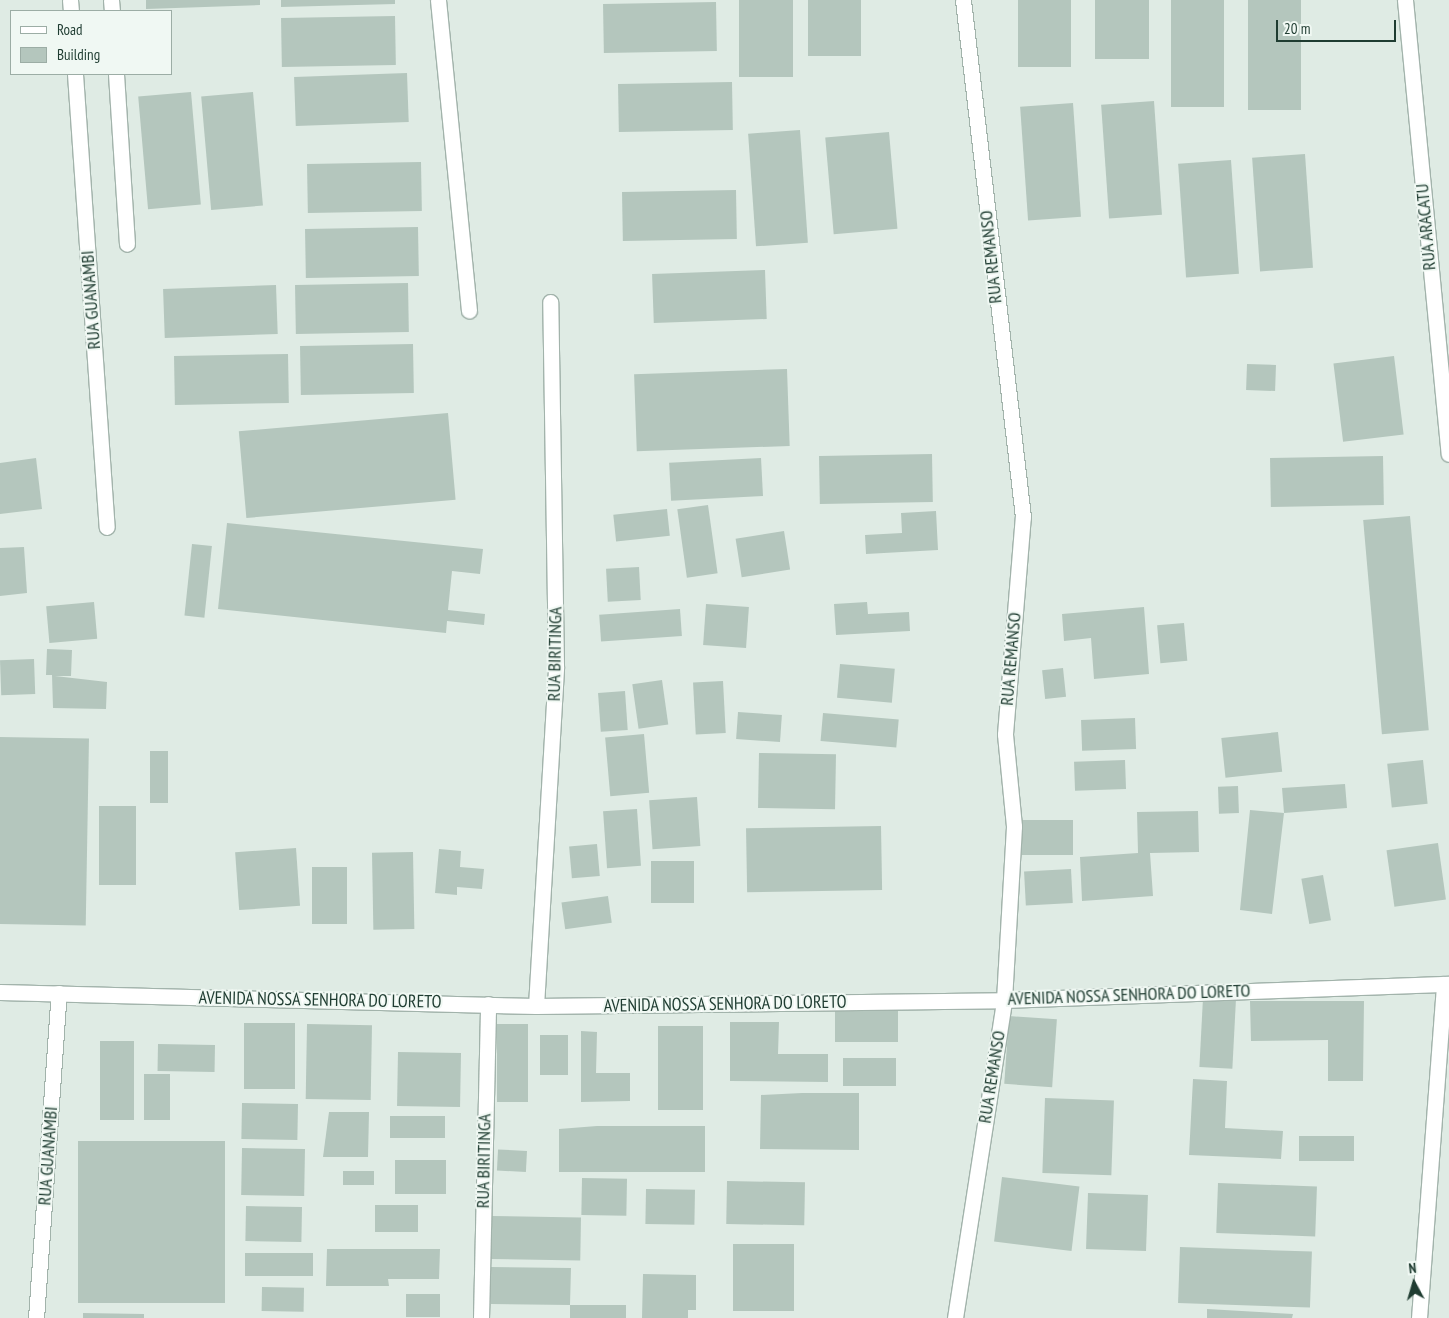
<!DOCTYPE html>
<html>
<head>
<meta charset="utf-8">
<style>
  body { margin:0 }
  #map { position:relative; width:1449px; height:1318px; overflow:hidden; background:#dfebe4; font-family:"PT Sans Narrow",sans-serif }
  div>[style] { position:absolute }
  .building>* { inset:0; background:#b4c6bd; transform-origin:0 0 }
  .roads { filter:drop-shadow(1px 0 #a2b3ab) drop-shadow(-1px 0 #a2b3ab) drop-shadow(0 1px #a2b3ab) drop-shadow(0 -1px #a2b3ab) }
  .minor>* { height:15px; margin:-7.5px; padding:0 7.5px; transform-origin:7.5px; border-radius:7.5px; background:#fff }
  span { translate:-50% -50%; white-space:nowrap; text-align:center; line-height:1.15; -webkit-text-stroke:4px #f0f8f3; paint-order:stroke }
  .street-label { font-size:18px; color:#1f3c31 }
  .legend { position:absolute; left:10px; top:10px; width:162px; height:65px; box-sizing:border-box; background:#f0f8f3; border:1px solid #9cada5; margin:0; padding:6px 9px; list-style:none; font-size:15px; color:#1f3c31 }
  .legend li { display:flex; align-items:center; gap:10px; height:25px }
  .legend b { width:25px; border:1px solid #9cada5 }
  .north { position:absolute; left:1389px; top:1258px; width:50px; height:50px; -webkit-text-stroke:4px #f0f8f3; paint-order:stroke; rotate:354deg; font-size:14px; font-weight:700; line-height:20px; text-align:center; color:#1f3c31 }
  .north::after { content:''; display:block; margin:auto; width:18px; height:22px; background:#1f3c31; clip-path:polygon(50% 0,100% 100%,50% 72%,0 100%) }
  .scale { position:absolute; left:1276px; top:20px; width:120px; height:22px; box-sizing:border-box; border:2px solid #1f3c31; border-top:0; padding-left:6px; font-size:15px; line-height:18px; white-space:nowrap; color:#1f3c31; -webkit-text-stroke:4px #f0f8f3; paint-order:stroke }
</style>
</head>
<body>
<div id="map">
  <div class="building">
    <div style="clip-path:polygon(146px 0,260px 0,260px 5px,146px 9px)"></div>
    <div style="clip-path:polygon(281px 0,395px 0,395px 4px,281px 7px)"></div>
    <div style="left:739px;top:0;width:54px;height:77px"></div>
    <div style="left:808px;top:0;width:53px;height:56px"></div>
    <div style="left:1018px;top:0;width:53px;height:67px"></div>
    <div style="left:1095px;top:0;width:54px;height:59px"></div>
    <div style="left:1171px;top:0;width:53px;height:107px"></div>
    <div style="left:1248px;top:0;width:53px;height:110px"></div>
    <div style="left:716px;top:2px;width:49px;height:113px;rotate:89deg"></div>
    <div style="left:395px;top:16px;width:49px;height:114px;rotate:89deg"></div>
    <div style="left:407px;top:73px;width:49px;height:113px;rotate:88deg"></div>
    <div style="left:732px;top:82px;width:48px;height:114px;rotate:89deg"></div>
    <div style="left:191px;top:92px;width:113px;height:53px;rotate:85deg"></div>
    <div style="left:253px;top:92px;width:114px;height:52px;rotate:85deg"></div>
    <div style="left:1154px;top:101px;width:114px;height:53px;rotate:86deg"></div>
    <div style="left:1073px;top:103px;width:114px;height:53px;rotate:86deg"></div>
    <div style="left:800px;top:130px;width:113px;height:52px;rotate:86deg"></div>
    <div style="left:889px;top:132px;width:97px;height:64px;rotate:85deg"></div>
    <div style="left:1305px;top:154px;width:114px;height:53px;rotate:86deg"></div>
    <div style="left:1231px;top:160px;width:114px;height:53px;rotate:86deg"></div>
    <div style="left:421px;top:162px;width:49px;height:114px;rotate:89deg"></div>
    <div style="left:736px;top:190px;width:49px;height:114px;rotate:89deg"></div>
    <div style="left:418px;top:227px;width:49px;height:113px;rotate:89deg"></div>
    <div style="left:765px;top:270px;width:49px;height:113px;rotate:88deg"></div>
    <div style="left:408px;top:283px;width:49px;height:113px;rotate:89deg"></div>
    <div style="left:276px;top:285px;width:49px;height:113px;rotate:88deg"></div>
    <div style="left:413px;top:344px;width:49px;height:113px;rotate:89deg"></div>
    <div style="left:288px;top:354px;width:49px;height:114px;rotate:89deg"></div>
    <div style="left:1394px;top:356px;width:79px;height:61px;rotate:83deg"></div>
    <div style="left:1247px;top:364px;width:29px;height:26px;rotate:2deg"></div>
    <div style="left:787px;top:369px;width:77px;height:153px;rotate:88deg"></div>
    <div style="left:448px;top:413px;width:87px;height:210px;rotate:85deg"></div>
    <div style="left:932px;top:454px;width:48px;height:113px;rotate:89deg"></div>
    <div style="left:1383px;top:456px;width:49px;height:113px;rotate:89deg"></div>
    <div style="clip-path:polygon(36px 458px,42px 509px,0 514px,0 463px)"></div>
    <div style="left:761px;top:458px;width:38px;height:92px;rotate:87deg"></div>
    <div style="left:708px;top:505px;width:69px;height:31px;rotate:82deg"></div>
    <div style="left:667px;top:509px;width:27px;height:54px;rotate:84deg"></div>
    <div style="clip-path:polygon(936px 511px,938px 550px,866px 554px,865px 535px,902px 533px,901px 513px)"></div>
    <div style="left:1410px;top:516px;width:215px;height:47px;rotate:85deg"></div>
    <div style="clip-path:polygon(227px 523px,483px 549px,480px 574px,452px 571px,448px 610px,485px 614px,484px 625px,447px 621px,446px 633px,218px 609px)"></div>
    <div style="left:784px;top:531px;width:39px;height:49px;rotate:81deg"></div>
    <div style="left:192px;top:544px;width:20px;height:72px;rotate:6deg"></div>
    <div style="clip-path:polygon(24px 547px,27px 593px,0 596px,0 548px)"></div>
    <div style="left:639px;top:567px;width:33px;height:33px;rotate:87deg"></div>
    <div style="left:94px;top:602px;width:37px;height:48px;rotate:85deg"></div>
    <div style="clip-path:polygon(867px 602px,868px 614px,909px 612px,910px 631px,836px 635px,834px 604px)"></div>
    <div style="left:706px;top:604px;width:43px;height:41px;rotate:4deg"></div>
    <div style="clip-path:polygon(1144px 607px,1149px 674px,1094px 679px,1091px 638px,1064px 641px,1062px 614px)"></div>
    <div style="left:680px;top:609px;width:27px;height:81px;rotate:86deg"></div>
    <div style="left:1184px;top:623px;width:38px;height:27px;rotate:85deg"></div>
    <div style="clip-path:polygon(47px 649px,72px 650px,71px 676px,55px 676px,107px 682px,106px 709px,53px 708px,52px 675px,46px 675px)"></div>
    <div style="left:34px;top:659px;width:35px;height:34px;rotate:88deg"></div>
    <div style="left:840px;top:664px;width:55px;height:34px;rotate:5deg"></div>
    <div style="left:1063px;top:668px;width:29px;height:21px;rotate:84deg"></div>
    <div style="left:662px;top:680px;width:45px;height:30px;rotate:82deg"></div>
    <div style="left:723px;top:681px;width:52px;height:30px;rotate:87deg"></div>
    <div style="left:625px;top:691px;width:39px;height:27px;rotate:86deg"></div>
    <div style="left:738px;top:712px;width:44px;height:27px;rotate:4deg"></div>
    <div style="left:823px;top:713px;width:76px;height:28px;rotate:5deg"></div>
    <div style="left:1135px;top:718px;width:31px;height:54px;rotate:88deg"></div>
    <div style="left:1278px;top:732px;width:40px;height:57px;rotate:84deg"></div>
    <div style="left:644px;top:734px;width:59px;height:39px;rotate:85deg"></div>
    <div style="left:0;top:737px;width:89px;height:187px;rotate:1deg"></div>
    <div style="left:150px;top:751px;width:18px;height:52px"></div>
    <div style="left:759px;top:753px;width:77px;height:55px;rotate:1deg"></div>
    <div style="left:1125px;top:760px;width:29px;height:51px;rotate:88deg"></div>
    <div style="left:1423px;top:760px;width:44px;height:36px;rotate:84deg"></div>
    <div style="clip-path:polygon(1345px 784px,1347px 808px,1284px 813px,1272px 914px,1240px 910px,1250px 810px,1284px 813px,1282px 788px)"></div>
    <div style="left:1238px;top:786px;width:27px;height:20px;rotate:88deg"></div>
    <div style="left:697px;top:797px;width:49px;height:48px;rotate:86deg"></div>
    <div style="left:99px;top:806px;width:37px;height:79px"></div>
    <div style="left:637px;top:809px;width:57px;height:34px;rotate:86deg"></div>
    <div style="clip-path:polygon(1198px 811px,1199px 852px,1150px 853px,1153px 896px,1082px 901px,1080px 857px,1138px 853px,1137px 812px)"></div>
    <div style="left:1022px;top:820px;width:51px;height:35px"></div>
    <div style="left:881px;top:826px;width:64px;height:135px;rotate:89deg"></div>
    <div style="left:1438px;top:843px;width:57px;height:52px;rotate:82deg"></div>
    <div style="left:597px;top:844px;width:32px;height:28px;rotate:85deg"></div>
    <div style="left:296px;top:848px;width:58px;height:61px;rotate:86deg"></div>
    <div style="clip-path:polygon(439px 849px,461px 851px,460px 867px,484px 869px,482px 889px,457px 887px,457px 895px,435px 893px)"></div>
    <div style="left:413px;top:852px;width:77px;height:41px;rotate:89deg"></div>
    <div style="left:651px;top:861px;width:43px;height:42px"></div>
    <div style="left:312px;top:867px;width:35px;height:57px"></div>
    <div style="left:1071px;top:869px;width:34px;height:47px;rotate:87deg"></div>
    <div style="left:1323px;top:875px;width:46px;height:22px;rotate:80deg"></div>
    <div style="left:608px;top:896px;width:27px;height:47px;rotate:82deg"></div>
    <div style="left:1203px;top:998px;width:33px;height:69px;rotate:3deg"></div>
    <div style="clip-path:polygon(1250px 1001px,1364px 1001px,1363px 1081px,1328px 1081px,1328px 1040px,1251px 1041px)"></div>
    <div style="left:835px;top:1007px;width:63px;height:35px"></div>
    <div style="left:1009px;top:1016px;width:48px;height:68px;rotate:4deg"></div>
    <div style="clip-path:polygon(730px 1022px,779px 1022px,778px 1054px,828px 1054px,828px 1082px,730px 1081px)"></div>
    <div style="left:244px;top:1023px;width:51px;height:66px"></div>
    <div style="left:307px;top:1024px;width:65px;height:75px;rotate:1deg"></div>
    <div style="left:497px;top:1024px;width:31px;height:78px"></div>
    <div style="left:658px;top:1026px;width:45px;height:84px"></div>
    <div style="clip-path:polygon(581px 1031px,597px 1032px,596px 1073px,630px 1073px,630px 1101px,581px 1102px)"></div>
    <div style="left:540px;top:1035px;width:28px;height:40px"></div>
    <div style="left:100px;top:1041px;width:34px;height:79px"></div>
    <div style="left:158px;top:1044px;width:57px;height:27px;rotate:1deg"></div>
    <div style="left:398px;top:1052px;width:63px;height:54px;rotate:1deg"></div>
    <div style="left:843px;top:1058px;width:53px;height:28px"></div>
    <div style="left:144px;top:1074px;width:26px;height:46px"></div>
    <div style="clip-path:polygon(1193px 1079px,1227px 1081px,1225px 1128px,1283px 1131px,1281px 1159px,1189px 1155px)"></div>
    <div style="clip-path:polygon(802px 1093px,859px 1093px,859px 1150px,760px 1149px,761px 1095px)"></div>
    <div style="left:1045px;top:1098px;width:69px;height:75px;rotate:2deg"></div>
    <div style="left:242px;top:1103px;width:56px;height:36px;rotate:1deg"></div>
    <div style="clip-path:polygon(329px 1112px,369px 1112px,368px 1157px,323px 1157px)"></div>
    <div style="left:390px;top:1116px;width:55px;height:22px"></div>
    <div style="clip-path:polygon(597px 1126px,705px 1126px,705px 1172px,559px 1172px,559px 1129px)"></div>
    <div style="left:1299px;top:1136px;width:55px;height:25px"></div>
    <div style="left:78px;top:1141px;width:147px;height:162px"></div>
    <div style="left:242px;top:1148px;width:63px;height:47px;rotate:1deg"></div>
    <div style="left:527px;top:1151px;width:21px;height:29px;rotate:93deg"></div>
    <div style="left:395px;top:1160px;width:51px;height:34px"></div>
    <div style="left:343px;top:1171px;width:31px;height:14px"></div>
    <div style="left:1002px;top:1177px;width:78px;height:65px;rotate:7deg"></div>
    <div style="left:582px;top:1178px;width:45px;height:37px;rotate:1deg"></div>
    <div style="left:727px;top:1181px;width:78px;height:43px;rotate:1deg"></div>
    <div style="left:1218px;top:1183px;width:99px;height:50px;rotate:2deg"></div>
    <div style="left:646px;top:1189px;width:49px;height:35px;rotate:1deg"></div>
    <div style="left:1088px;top:1193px;width:60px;height:56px;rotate:2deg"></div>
    <div style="left:375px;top:1205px;width:43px;height:27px"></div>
    <div style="left:246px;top:1206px;width:56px;height:35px;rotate:1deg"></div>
    <div style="left:492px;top:1216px;width:89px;height:43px;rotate:1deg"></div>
    <div style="left:733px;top:1244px;width:61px;height:67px"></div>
    <div style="left:1180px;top:1247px;width:132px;height:56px;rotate:2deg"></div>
    <div style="clip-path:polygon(327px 1249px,440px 1249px,439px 1279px,388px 1279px,389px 1286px,326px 1286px)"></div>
    <div style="left:245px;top:1253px;width:68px;height:23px"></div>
    <div style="clip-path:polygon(491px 1267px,571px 1268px,570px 1305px,626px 1305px,626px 1318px,570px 1318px,570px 1305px,491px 1304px)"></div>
    <div style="clip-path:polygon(643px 1274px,696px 1275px,696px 1310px,688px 1310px,688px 1318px,642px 1318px)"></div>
    <div style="left:262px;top:1287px;width:42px;height:24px;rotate:1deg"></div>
    <div style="left:406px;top:1294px;width:34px;height:23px"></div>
    <div style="clip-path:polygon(1207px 1309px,1293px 1314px,1292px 1318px,1207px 1318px)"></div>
    <div style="clip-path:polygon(83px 1313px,144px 1314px,144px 1318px,83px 1318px)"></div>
  </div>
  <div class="roads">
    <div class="minor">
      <div style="left:70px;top:0;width:11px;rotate:85deg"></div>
      <div style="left:111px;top:0;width:11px;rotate:85deg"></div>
      <div style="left:438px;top:0;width:312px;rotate:84.3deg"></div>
      <div style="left:1405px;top:0;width:456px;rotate:84.5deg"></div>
      <div style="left:75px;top:74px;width:454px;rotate:86deg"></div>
      <div style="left:116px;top:74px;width:170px;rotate:86.3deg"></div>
      <div style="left:0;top:992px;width:536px;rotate:1.5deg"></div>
      <div style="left:536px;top:1006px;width:468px;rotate:-0.7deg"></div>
      <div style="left:1004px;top:1000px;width:445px;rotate:-2.1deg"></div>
      <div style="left:536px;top:1006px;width:340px;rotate:-86.6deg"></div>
      <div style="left:556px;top:667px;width:365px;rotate:-90.9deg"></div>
      <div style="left:36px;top:1318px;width:326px;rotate:-86deg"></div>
      <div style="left:481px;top:1318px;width:314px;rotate:-88.7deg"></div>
      <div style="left:955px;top:1318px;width:322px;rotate:-81.2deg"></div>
      <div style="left:1004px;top:1000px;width:174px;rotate:-86.7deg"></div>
      <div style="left:1014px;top:826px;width:92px;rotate:-95.6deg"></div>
      <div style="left:1005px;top:734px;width:218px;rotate:-85.3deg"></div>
      <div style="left:1023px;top:517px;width:520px;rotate:-96.62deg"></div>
      <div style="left:1419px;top:1318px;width:335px;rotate:-85.7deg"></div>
    </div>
  </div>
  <div class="street-label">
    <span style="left:1426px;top:227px;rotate:-95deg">RUA ARACATU</span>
    <span style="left:991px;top:257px;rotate:-96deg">RUA REMANSO</span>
    <span style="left:91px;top:300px;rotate:-94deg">RUA GUANAMBI</span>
    <span style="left:555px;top:654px;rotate:-89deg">RUA BIRITINGA</span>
    <span style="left:1011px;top:659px;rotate:-85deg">RUA REMANSO</span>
    <span style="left:1129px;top:995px;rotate:-2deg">AVENIDA NOSSA SENHORA DO LORETO</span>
    <span style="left:320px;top:1000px;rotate:1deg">AVENIDA NOSSA SENHORA DO LORETO</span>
    <span style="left:725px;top:1004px;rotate:-1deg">AVENIDA NOSSA SENHORA DO LORETO</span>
    <span style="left:992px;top:1077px;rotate:-81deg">RUA REMANSO</span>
    <span style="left:48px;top:1156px;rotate:-86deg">RUA GUANAMBI</span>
    <span style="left:484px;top:1161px;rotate:-89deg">RUA BIRITINGA</span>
  </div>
  <ul class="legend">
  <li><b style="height:6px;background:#fff"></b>Road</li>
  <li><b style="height:14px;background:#b4c6bd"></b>Building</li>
  </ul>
  <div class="north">N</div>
  <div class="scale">20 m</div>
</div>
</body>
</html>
